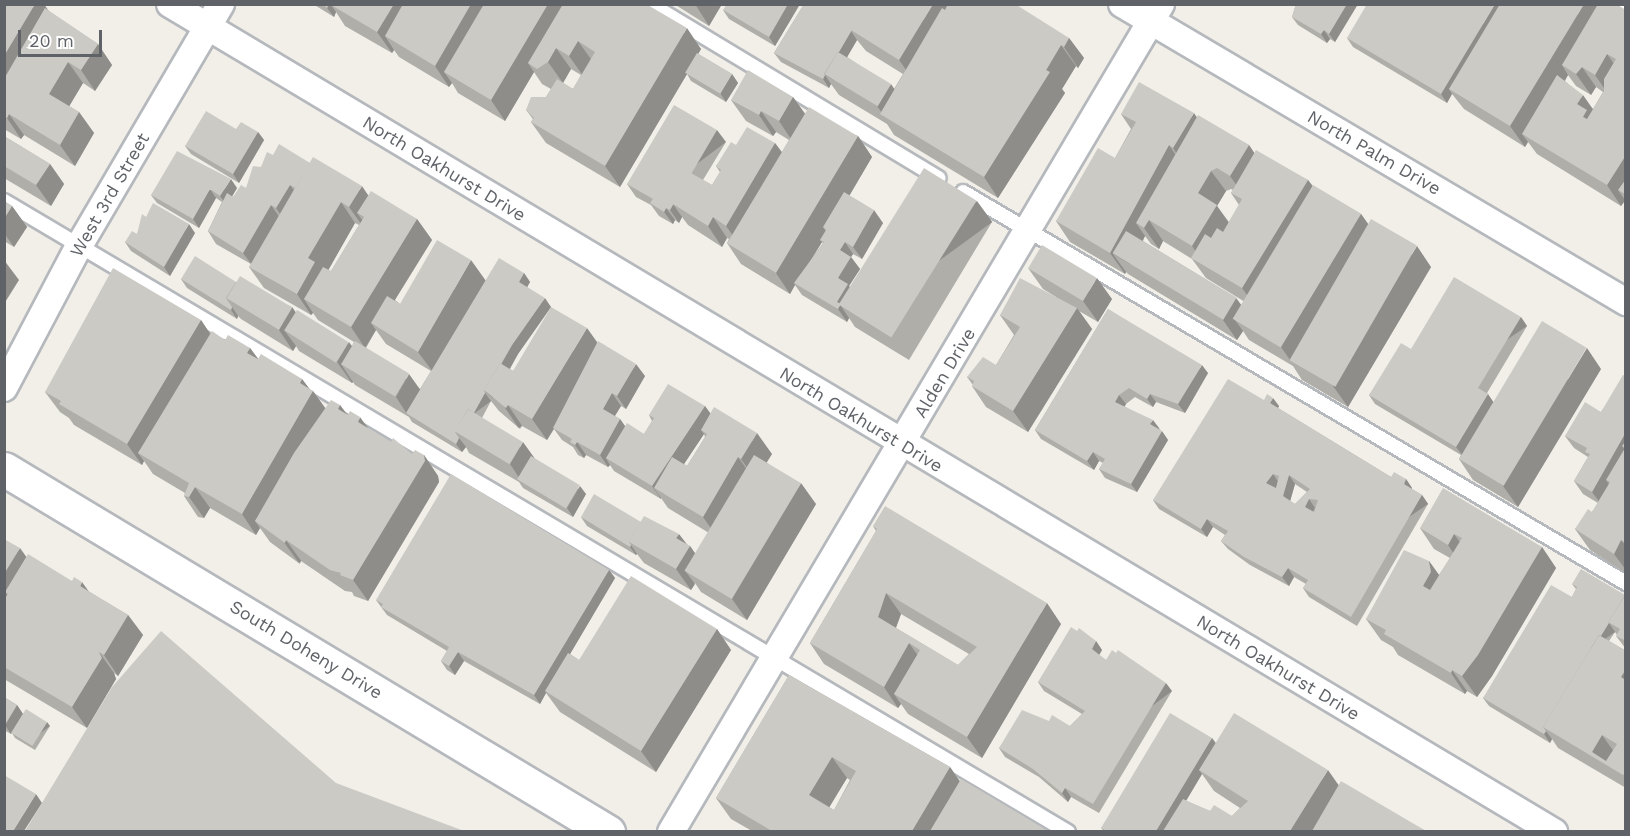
<!DOCTYPE html>
<html>
<head>
<meta charset="utf-8">
<style>
  body { margin:0 }
  #map { position:relative; width:1630px; height:836px; overflow:hidden; background:#f1efe8; font-family:"Work Sans",sans-serif }
  div>[style] { position:absolute }
  .roads { filter:drop-shadow(2px 0 #b5b8bc) drop-shadow(-2px 0 #b5b8bc) drop-shadow(0 2px #b5b8bc) drop-shadow(0 -2px #b5b8bc) }
  .service>* { height:14px; margin:-7px; padding:0 7px; transform-origin:7px; border-radius:7px; background:#fff }
  .minor>* { height:26px; margin:-13px; padding:0 13px; transform-origin:13px; border-radius:13px; background:#fff }
  .tertiary>* { height:33px; margin:-16.5px; padding:0 16.5px; transform-origin:16.5px; border-radius:16.5px; background:#fff }
  .wall>* { inset:0; background:#afaea9 }
  .shaded-wall>* { inset:0; background:#8f8d8a; transform-origin:0 0 }
  .building>* { inset:0; background:#cccac5; transform-origin:0 0 }
  span { translate:-50% -50%; white-space:nowrap; text-align:center; line-height:1.15; -webkit-text-stroke:4.5px #fff; paint-order:stroke }
  .street-label { font-size:18px; color:#5f6368 }
  .frame { position:absolute; inset:0; border:6px solid #5f6368; pointer-events:none }
  .scale { position:absolute; left:18px; top:30px; width:84px; height:27px; box-sizing:border-box; border:3px solid #5f6368; border-top:0; padding-left:8px; font-size:18px; line-height:21px; white-space:nowrap; color:#5f6368; -webkit-text-stroke:4px #fff; paint-order:stroke }
</style>
</head>
<body>
<div id="map">
  <div class="roads">
    <div class="service">
      <div style="left:650px;top:4px;width:337px;rotate:31.1deg"></div>
      <div style="left:1618px;top:4px;width:9px;rotate:32deg"></div>
      <div style="left:963px;top:192px;width:770px;rotate:30.53deg"></div>
      <div style="left:4px;top:201px;width:1237px;rotate:30.67deg"></div>
    </div>
    <div class="minor">
      <div style="left:170px;top:4px;width:1613px;rotate:30.89deg"></div>
      <div style="left:1122px;top:4px;width:586px;rotate:30.59deg"></div>
      <div style="left:4px;top:388px;width:161px;rotate:-62.2deg"></div>
      <div style="left:79px;top:246px;width:281px;rotate:-59.6deg"></div>
      <div style="left:671px;top:832px;width:962px;rotate:-59.38deg"></div>
    </div>
    <div class="tertiary">
      <div style="left:4px;top:469px;width:705px;rotate:31.01deg"></div>
    </div>
  </div>
  <div class="wall">
    <div style="clip-path:polygon(4px 4px,47px 10px,98px 44px,112px 65px,95px 91px,83px 83px,69px 106px,79px 112px,94px 133px,75px 166px,24px 135px,21px 139px,4px 129px)"></div>
    <div style="clip-path:polygon(evenodd,313px 4px,646px 4px,701px 49px,698px 54px,732px 74px,738px 83px,726px 102px,691px 81px,687px 74px,620px 187px,546px 143px,531px 122px,533px 119px,526px 110px,546px 97px,551px 89px,542px 84px,534px 72px,505px 121px,458px 93px,452px 83px,449px 87px,399px 57px,394px 50px,392px 53px,345px 26px,336px 12px,334px 17px,313px 4px,571px 69px,581px 75px,573px 89px,563px 83px,571px 69px)"></div>
    <div style="clip-path:polygon(674px 4px,722px 4px,709px 26px)"></div>
    <div style="clip-path:polygon(800px 4px,775px 46px,729px 19px,723px 10px)"></div>
    <div style="clip-path:polygon(evenodd,804px 4px,1069px 38px,1084px 58px,1078px 68px,1076px 66px,1062px 89px,1065px 93px,998px 198px,894px 135px,887px 124px,839px 95px,831px 84px,829px 88px,781px 62px,774px 53px,804px 4px,857px 40px,866px 51px,903px 74px,894px 89px,847px 57px,857px 40px)"></div>
    <div style="clip-path:polygon(1296px 4px,1358px 4px,1335px 42px,1330px 39px,1327px 43px,1298px 25px,1292px 17px)"></div>
    <div style="clip-path:polygon(evenodd,1626px 10px,1626px 200px,1621px 206px,1537px 154px,1528px 142px,1525px 147px,1464px 109px,1452px 94px,1447px 103px,1353px 47px,1347px 38px,1626px 10px,1568px 75px,1576px 86px,1591px 95px,1596px 87px,1603px 92px,1593px 109px,1565px 81px,1568px 75px)"></div>
    <div style="clip-path:polygon(evenodd,793px 97px,805px 114px,858px 136px,872px 157px,849px 196px,883px 223px,862px 259px,853px 254px,851px 257px,860px 269px,849px 286px,851px 289px,992px 222px,909px 360px,855px 327px,849px 318px,847px 322px,802px 295px,795px 285px,790px 294px,741px 264px,727px 243px,729px 239px,727px 238px,722px 247px,688px 225px,682px 217px,679px 223px,675px 220px,673px 224px,659px 216px,651px 205px,636px 197px,627px 184px,726px 142px,703px 180px,712px 185px,720px 172px,716px 166px,736px 145px,775px 143px,782px 152px,789px 140px,776px 132px,773px 136px,746px 121px,731px 100px,793px 97px,822px 242px,823px 243px,812px 258px,822px 242px)"></div>
    <div style="clip-path:polygon(evenodd,1121px 114px,1196px 117px,1249px 145px,1254px 153px,1308px 180px,1313px 186px,1361px 214px,1368px 224px,1431px 267px,1348px 407px,1302px 380px,1293px 366px,1249px 340px,1243px 331px,1237px 340px,1128px 274px,1126px 272px,1125px 274px,1070px 242px,1056px 221px,1115px 158px,1131px 129px,1121px 114px,1231px 189px,1233px 190px,1231px 193px,1239px 205px,1229px 222px,1217px 206px,1226px 191px,1231px 189px,1121px 114px,1145px 236px,1151px 244px,1159px 249px,1163px 241px,1192px 259px,1206px 278px,1245px 302px,1242px 307px,1236px 298px,1143px 241px,1145px 236px)"></div>
    <div style="clip-path:polygon(236px 129px,258px 132px,264px 140px,239px 183px,191px 154px,185px 146px)"></div>
    <div style="clip-path:polygon(4px 136px,50px 164px,64px 184px,51px 206px,4px 178px)"></div>
    <div style="clip-path:polygon(evenodd,273px 155px,310px 163px,368px 195px,417px 219px,432px 240px,395px 300px,400px 304px,486px 281px,524px 273px,530px 282px,527px 287px,551px 307px,518px 354px,510px 369px,513px 371px,597px 343px,645px 376px,626px 409px,621px 406px,615px 416px,620px 419px,625px 426px,644px 434px,652px 421px,649px 415px,705px 406px,711px 414px,772px 454px,766px 462px,816px 504px,747px 620px,701px 592px,695px 583px,691px 590px,644px 563px,637px 554px,636px 555px,587px 526px,581px 517px,641px 522px,690px 546px,696px 555px,709px 533px,668px 508px,661px 498px,661px 499px,614px 471px,610px 465px,608px 467px,586px 455px,584px 458px,578px 455px,573px 447px,562px 440px,554px 429px,547px 440px,522px 426px,520px 429px,499px 411px,491px 401px,482px 418px,535px 459px,586px 494px,573px 517px,523px 488px,519px 482px,469px 453px,466px 447px,462px 452px,412px 422px,409px 417px,355px 385px,353px 382px,352px 383px,299px 351px,296px 346px,293px 351px,241px 319px,238px 316px,237px 319px,187px 288px,181px 279px,236px 282px,292px 307px,295px 312px,352px 346px,354px 342px,318px 320px,313px 313px,311px 315px,264px 288px,249px 267px,251px 264px,216px 244px,208px 231px,222px 202px,216px 198px,199px 228px,157px 203px,151px 195px,237px 188px,232px 196px,233px 197px,246px 188px,261px 167px,273px 155px,355px 223px,359px 225px,331px 271px,328px 270px,355px 223px,273px 155px,376px 330px,386px 344px,431px 371px,420px 389px,366px 348px,376px 330px,273px 155px,704px 434px,705px 437px,687px 466px,684px 464px,704px 434px)"></div>
    <div style="clip-path:polygon(4px 201px,12px 206px,27px 227px,14px 247px,4px 241px)"></div>
    <div style="clip-path:polygon(146px 217px,195px 233px,170px 276px,131px 251px,125px 242px,137px 234px)"></div>
    <div style="clip-path:polygon(1028px 268px,1112px 299px,1098px 322px,1079px 311px,1092px 329px,1028px 432px,986px 407px,972px 386px,973px 385px,967px 377px,996px 365px,1014px 335px,1000px 315px,1056px 297px,1043px 289px)"></div>
    <div style="clip-path:polygon(1108px 309px,1208px 373px,1185px 413px,1156px 402px,1153px 407px,1135px 397px,1126px 404px,1124px 406px,1159px 428px,1168px 440px,1137px 492px,1105px 478px,1099px 469px,1103px 463px,1099px 461px,1094px 470px,1041px 439px,1035px 430px)"></div>
    <div style="clip-path:polygon(201px 320px,210px 334px,250px 348px,258px 359px,302px 379px,309px 389px,313px 391px,325px 408px,340px 405px,347px 414px,367px 428px,412px 454px,424px 455px,438px 476px,439px 482px,368px 601px,354px 596px,352px 592px,345px 591px,301px 561px,300px 564px,270px 542px,260px 528px,256px 535px,210px 508px,204px 518px,198px 517px,184px 496px,185px 493px,153px 474px,144px 461px,142px 465px,74px 425px,69px 418px,60px 412px,45px 392px)"></div>
    <div style="clip-path:polygon(1527px 326px,1487px 393px,1493px 402px,1601px 369px,1518px 507px,1473px 480px,1459px 459px,1461px 455px,1375px 404px,1369px 395px,1411px 349px)"></div>
    <div style="clip-path:polygon(1626px 376px,1626px 573px,1590px 550px,1575px 529px,1592px 512px,1598px 503px,1583px 494px,1574px 481px,1588px 457px,1574px 448px,1565px 436px,1601px 412px)"></div>
    <div style="clip-path:polygon(evenodd,1264px 400px,1279px 406px,1278px 408px,1391px 477px,1406px 479px,1412px 488px,1412px 489px,1422px 495px,1428px 504px,1357px 626px,1309px 597px,1303px 588px,1306px 584px,1294px 577px,1289px 586px,1250px 565px,1228px 549px,1221px 541px,1225px 535px,1213px 527px,1207px 537px,1159px 509px,1153px 500px,1264px 400px,1295px 484px,1307px 492px,1295px 504px,1290px 501px,1295px 484px)"></div>
    <div style="clip-path:polygon(evenodd,873px 526px,1061px 624px,982px 758px,908px 714px,901px 704px,898px 708px,824px 664px,810px 643px,876px 531px,873px 526px,901px 614px,969px 654px,958px 665px,896px 628px,901px 614px)"></div>
    <div style="clip-path:polygon(1420px 528px,1542px 547px,1556px 568px,1492px 676px,1477px 697px,1467px 691px,1465px 694px,1398px 655px,1393px 647px,1381px 640px,1366px 619px,1429px 561px,1439px 575px,1450px 558px,1434px 549px)"></div>
    <div style="clip-path:polygon(4px 539px,26px 557px,88px 591px,128px 615px,143px 635px,118px 676px,114px 673px,116px 679px,87px 728px,4px 679px)"></div>
    <div style="clip-path:polygon(609px 570px,615px 578px,570px 654px,579px 660px,717px 629px,731px 650px,656px 772px,560px 712px,546px 693px,540px 704px,464px 661px,455px 675px,447px 670px,441px 661px,447px 651px,387px 615px,376px 600px)"></div>
    <div style="clip-path:polygon(1572px 584px,1625px 595px,1626px 594px,1626px 649px,1616px 636px,1617px 635px,1615px 632px,1609px 641px,1626px 651px,1626px 788px,1558px 748px,1552px 739px,1550px 743px,1489px 706px,1483px 698px,1572px 597px,1576px 589px)"></div>
    <div style="clip-path:polygon(1096px 641px,1102px 650px,1099px 655px,1106px 660px,1172px 691px,1099px 813px,1071px 797px,1068px 802px,1039px 777px,1005px 757px,999px 748px,1049px 721px,1070px 726px,1082px 714px,1044px 691px,1038px 682px)"></div>
    <div style="clip-path:polygon(evenodd,789px 675px,950px 767px,960px 781px,1048px 831px,752px 831px,731px 819px,716px 798px,789px 675px,847px 778px,850px 780px,834px 810px,829px 807px,847px 778px)"></div>
    <div style="clip-path:polygon(4px 697px,17px 705px,23px 714px,11px 734px,4px 730px)"></div>
    <div style="clip-path:polygon(50px 726px,35px 750px,15px 738px,12px 733px)"></div>
    <div style="clip-path:polygon(evenodd,1212px 738px,1216px 743px,1339px 785px,1426px 831px,1104px 831px,1101px 828px,1212px 738px,1202px 774px,1214px 791px,1240px 808px,1232px 816px,1210px 811px,1186px 801px,1202px 774px)"></div>
  </div>
  <div class="shaded-wall">
    <div style="clip-path:polygon(35px 4px,44px 4px,54px 19px,4px 101px,4px 56px)"></div>
    <div style="clip-path:polygon(329px 4px,341px 4px,331px 5px,336px 12px,334px 17px,327px 8px)"></div>
    <div style="clip-path:polygon(394px 4px,421px 4px,385px 36px,394px 50px,392px 53px,377px 32px)"></div>
    <div style="clip-path:polygon(471px 4px,498px 4px,444px 72px,452px 83px,449px 87px,435px 66px)"></div>
    <div style="clip-path:polygon(548px 4px,575px 4px,528px 63px,534px 72px,505px 121px,491px 100px)"></div>
    <div style="clip-path:polygon(695px 4px,722px 4px,709px 26px)"></div>
    <div style="clip-path:polygon(788px 4px,800px 4px,775px 46px,769px 37px)"></div>
    <div style="clip-path:polygon(933px 4px,960px 4px,914px 81px,899px 60px)"></div>
    <div style="clip-path:polygon(1347px 4px,1358px 4px,1335px 42px,1329px 34px)"></div>
    <div style="clip-path:polygon(1495px 4px,1506px 4px,1449px 89px,1452px 94px,1447px 103px,1441px 94px)"></div>
    <div style="clip-path:polygon(1584px 4px,1605px 4px,1562px 65px,1568px 75px,1530px 138px,1522px 134px,1528px 142px,1525px 147px,1510px 126px)"></div>
    <div style="clip-path:polygon(687px 28px,701px 49px,687px 74px,685px 73px,687px 74px,620px 187px,605px 166px)"></div>
    <div style="clip-path:polygon(1324px 30px,1330px 39px,1327px 43px,1321px 34px)"></div>
    <div style="clip-path:polygon(851px 31px,857px 40px,834px 80px,825px 75px)"></div>
    <div style="clip-path:polygon(1069px 38px,1084px 58px,1078px 68px,1064px 47px)"></div>
    <div style="clip-path:polygon(578px 41px,593px 62px,584px 77px,569px 56px)"></div>
    <div style="clip-path:polygon(98px 44px,112px 65px,95px 91px,81px 70px)"></div>
    <div style="clip-path:polygon(1061px 45px,1076px 66px,1062px 89px,1065px 93px,998px 198px,984px 177px)"></div>
    <div style="clip-path:polygon(556px 48px,571px 69px,563px 83px,548px 62px)"></div>
    <div style="clip-path:polygon(1607px 54px,1622px 75px,1609px 95px,1595px 75px)"></div>
    <div style="clip-path:polygon(68px 62px,83px 83px,64px 115px,49px 94px)"></div>
    <div style="clip-path:polygon(1582px 67px,1596px 87px,1591px 95px,1576px 74px)"></div>
    <div style="clip-path:polygon(732px 74px,738px 83px,726px 102px,720px 93px)"></div>
    <div style="clip-path:polygon(825px 75px,831px 84px,829px 88px,823px 79px)"></div>
    <div style="clip-path:polygon(891px 84px,905px 105px,885px 117px,877px 106px)"></div>
    <div style="clip-path:polygon(1583px 95px,1597px 115px,1598px 137px,1583px 117px,1577px 104px)"></div>
    <div style="clip-path:polygon(793px 97px,808px 118px,793px 142px,779px 121px)"></div>
    <div style="clip-path:polygon(761px 111px,776px 132px,773px 136px,759px 115px)"></div>
    <div style="clip-path:polygon(79px 112px,94px 133px,75px 166px,60px 145px)"></div>
    <div style="clip-path:polygon(1194px 113px,1208px 134px,1187px 169px,1173px 148px)"></div>
    <div style="clip-path:polygon(9px 114px,24px 135px,21px 139px,7px 118px)"></div>
    <div style="left:717px;top:130px;width:15px;height:86px;rotate:53deg"></div>
    <div style="clip-path:polygon(258px 132px,264px 140px,239px 183px,233px 174px)"></div>
    <div style="clip-path:polygon(858px 136px,872px 157px,828px 232px,823px 227px,827px 233px,820px 240px,822px 242px,796px 284px,794px 283px,795px 285px,790px 294px,776px 273px)"></div>
    <div style="clip-path:polygon(775px 143px,790px 164px,741px 247px,726px 226px)"></div>
    <div style="clip-path:polygon(1169px 145px,1183px 166px,1149px 220px,1163px 241px,1159px 249px,1144px 228px,1136px 223px,1145px 236px,1130px 264px,1113px 254px,1126px 272px,1125px 274px,1110px 253px)"></div>
    <div style="clip-path:polygon(1249px 145px,1263px 166px,1245px 197px,1230px 176px)"></div>
    <div style="clip-path:polygon(1626px 155px,1626px 195px,1618px 190px,1625px 200px,1621px 206px,1607px 185px)"></div>
    <div style="clip-path:polygon(50px 164px,64px 184px,51px 206px,36px 185px)"></div>
    <div style="clip-path:polygon(1211px 171px,1226px 191px,1217px 206px,1231px 226px,1206px 267px,1192px 246px,1198px 193px)"></div>
    <div style="clip-path:polygon(231px 179px,237px 188px,227px 205px,220px 196px)"></div>
    <div style="clip-path:polygon(1308px 180px,1323px 201px,1257px 309px,1242px 288px)"></div>
    <div style="clip-path:polygon(290px 185px,299px 197px,285px 221px,276px 208px)"></div>
    <div style="clip-path:polygon(362px 186px,376px 207px,364px 217px,357px 213px,366px 225px,364px 228px,349px 207px)"></div>
    <div style="clip-path:polygon(210px 189px,216px 198px,199px 228px,193px 219px)"></div>
    <div style="left:977px;top:201px;width:26px;height:161px;rotate:54deg"></div>
    <div style="clip-path:polygon(341px 202px,355px 223px,325px 276px,304px 299px,313px 313px,311px 315px,297px 294px,308px 258px)"></div>
    <div style="clip-path:polygon(673px 204px,682px 217px,679px 223px,670px 210px)"></div>
    <div style="clip-path:polygon(271px 205px,280px 218px,252px 265px,243px 253px)"></div>
    <div style="clip-path:polygon(12px 206px,27px 227px,14px 247px,4px 233px,4px 219px)"></div>
    <div style="clip-path:polygon(666px 208px,675px 220px,673px 224px,664px 212px)"></div>
    <div style="clip-path:polygon(874px 210px,883px 223px,862px 259px,853px 247px)"></div>
    <div style="clip-path:polygon(1361px 214px,1376px 235px,1290px 360px,1281px 347px)"></div>
    <div style="clip-path:polygon(713px 217px,727px 238px,722px 247px,708px 226px)"></div>
    <div style="clip-path:polygon(417px 219px,432px 240px,378px 327px,371px 323px,376px 330px,365px 348px,351px 327px)"></div>
    <div style="clip-path:polygon(189px 224px,195px 233px,170px 276px,164px 267px)"></div>
    <div style="clip-path:polygon(845px 242px,853px 254px,851px 257px,860px 269px,849px 286px,857px 297px,841px 306px,849px 318px,847px 322px,838px 309px,837px 302px,840px 250px)"></div>
    <div style="clip-path:polygon(1417px 246px,1431px 267px,1348px 407px,1333px 386px)"></div>
    <div style="clip-path:polygon(4px 260px,19px 280px,4px 304px)"></div>
    <div style="clip-path:polygon(471px 260px,486px 281px,433px 372px,418px 352px)"></div>
    <div style="clip-path:polygon(524px 273px,530px 282px,525px 291px,519px 282px)"></div>
    <div style="clip-path:polygon(1097px 278px,1112px 299px,1098px 322px,1083px 301px)"></div>
    <div style="clip-path:polygon(545px 298px,551px 307px,518px 354px,493px 398px,486px 392px,512px 345px)"></div>
    <div style="clip-path:polygon(1236px 298px,1251px 318px,1235px 320px,1243px 331px,1237px 340px,1223px 320px)"></div>
    <div style="clip-path:polygon(232px 307px,238px 316px,237px 319px,231px 310px)"></div>
    <div style="clip-path:polygon(292px 307px,307px 328px,284px 330px,296px 346px,293px 351px,279px 330px)"></div>
    <div style="clip-path:polygon(1077px 308px,1092px 329px,1028px 432px,1013px 411px)"></div>
    <div style="left:1521px;top:317px;width:11px;height:83px;rotate:56deg"></div>
    <div style="clip-path:polygon(201px 320px,215px 341px,138px 453px,144px 461px,142px 465px,127px 444px)"></div>
    <div style="clip-path:polygon(587px 328px,602px 349px,547px 440px,532px 419px)"></div>
    <div style="clip-path:polygon(349px 342px,364px 363px,341px 364px,353px 382px,352px 383px,337px 362px)"></div>
    <div style="clip-path:polygon(250px 348px,265px 368px,247px 353px)"></div>
    <div style="clip-path:polygon(1587px 348px,1601px 369px,1518px 507px,1503px 486px)"></div>
    <div style="clip-path:polygon(636px 364px,645px 376px,626px 409px,617px 396px)"></div>
    <div style="clip-path:polygon(1202px 365px,1208px 373px,1185px 413px,1178px 404px)"></div>
    <div style="clip-path:polygon(409px 374px,424px 395px,407px 414px,396px 397px)"></div>
    <div style="clip-path:polygon(302px 379px,312px 392px,313px 391px,328px 412px,255px 521px,260px 528px,256px 535px,242px 514px)"></div>
    <div style="left:485px;top:393px;width:10px;height:48px;rotate:53deg"></div>
    <div style="clip-path:polygon(612px 393px,621px 406px,611px 422px,603px 409px)"></div>
    <div style="clip-path:polygon(1150px 394px,1156px 402px,1153px 407px,1147px 399px)"></div>
    <div style="clip-path:polygon(1488px 394px,1494px 403px,1463px 456px,1456px 447px)"></div>
    <div style="clip-path:polygon(1119px 395px,1126px 404px,1122px 411px,1115px 402px)"></div>
    <div style="clip-path:polygon(1273px 398px,1279px 406px,1276px 412px,1270px 403px)"></div>
    <div style="clip-path:polygon(340px 405px,355px 426px,338px 409px)"></div>
    <div style="left:508px;top:405px;width:25px;height:4px;rotate:56deg"></div>
    <div style="clip-path:polygon(705px 406px,714px 419px,701px 430px,704px 434px,664px 494px,654px 488px,661px 498px,661px 499px,652px 486px)"></div>
    <div style="clip-path:polygon(360px 417px,375px 438px,358px 422px)"></div>
    <div style="clip-path:polygon(620px 419px,629px 432px,606px 458px,610px 465px,608px 467px,600px 455px)"></div>
    <div style="clip-path:polygon(1153px 420px,1159px 428px,1156px 433px,1150px 424px)"></div>
    <div style="clip-path:polygon(1162px 431px,1168px 440px,1137px 492px,1131px 484px)"></div>
    <div style="clip-path:polygon(1626px 432px,1626px 448px,1622px 446px,1626px 451px,1610px 482px,1606px 480px,1611px 487px,1601px 504px,1592px 492px)"></div>
    <div style="clip-path:polygon(757px 433px,772px 454px,756px 480px,741px 459px)"></div>
    <div style="clip-path:polygon(459px 438px,466px 447px,462px 452px,456px 444px)"></div>
    <div style="clip-path:polygon(523px 442px,538px 463px,522px 482px,510px 464px)"></div>
    <div style="clip-path:polygon(577px 442px,586px 455px,584px 458px,575px 445px)"></div>
    <div style="clip-path:polygon(1093px 452px,1099px 461px,1094px 470px,1087px 461px)"></div>
    <div style="clip-path:polygon(424px 455px,438px 476px,439px 482px,368px 601px,353px 580px)"></div>
    <div style="clip-path:polygon(738px 457px,753px 478px,717px 537px,703px 517px)"></div>
    <div style="clip-path:polygon(1273px 474px,1279px 483px,1273px 492px,1266px 483px)"></div>
    <div style="clip-path:polygon(1289px 475px,1295px 484px,1289px 505px,1283px 496px)"></div>
    <div style="clip-path:polygon(1406px 479px,1412px 488px,1410px 493px,1404px 484px)"></div>
    <div style="clip-path:polygon(801px 483px,816px 504px,747px 620px,732px 599px)"></div>
    <div style="clip-path:polygon(580px 486px,586px 494px,573px 517px,567px 508px)"></div>
    <div style="clip-path:polygon(195px 487px,210px 508px,204px 518px,189px 497px)"></div>
    <div style="left:1422px;top:495px;width:11px;height:141px;rotate:56deg"></div>
    <div style="clip-path:polygon(1309px 499px,1315px 508px,1311px 515px,1305px 507px)"></div>
    <div style="clip-path:polygon(1207px 519px,1213px 527px,1207px 537px,1201px 529px)"></div>
    <div style="clip-path:polygon(679px 534px,689px 547px,690px 546px,704px 566px,686px 572px,695px 584px,691px 590px,676px 569px,676px 538px)"></div>
    <div style="clip-path:polygon(1454px 534px,1469px 555px,1462px 566px,1448px 545px)"></div>
    <div style="left:286px;top:540px;width:26px;height:3px;rotate:54deg"></div>
    <div style="clip-path:polygon(1621px 540px,1626px 546px,1626px 570px,1614px 554px)"></div>
    <div style="clip-path:polygon(631px 545px,637px 554px,636px 555px,630px 547px)"></div>
    <div style="clip-path:polygon(1542px 547px,1556px 568px,1492px 676px,1477px 697px,1462px 676px)"></div>
    <div style="clip-path:polygon(20px 548px,35px 569px,8px 594px,5px 592px,13px 604px,4px 619px,4px 574px)"></div>
    <div style="clip-path:polygon(1429px 561px,1444px 582px,1438px 607px,1423px 586px)"></div>
    <div style="clip-path:polygon(1288px 568px,1294px 577px,1289px 586px,1282px 577px)"></div>
    <div style="clip-path:polygon(609px 570px,615px 578px,547px 693px,545px 691px,546px 693px,540px 704px,534px 695px)"></div>
    <div style="clip-path:polygon(82px 582px,97px 603px,80px 586px)"></div>
    <div style="clip-path:polygon(886px 593px,901px 614px,892px 638px,878px 617px)"></div>
    <div style="clip-path:polygon(1047px 603px,1061px 624px,982px 758px,967px 737px)"></div>
    <div style="clip-path:polygon(128px 615px,143px 635px,118px 676px,104px 655px)"></div>
    <div style="left:1609px;top:623px;width:11px;height:123px;rotate:56deg"></div>
    <div style="clip-path:polygon(717px 629px,731px 650px,656px 772px,641px 751px)"></div>
    <div style="clip-path:polygon(1096px 641px,1102px 650px,1098px 657px,1092px 649px)"></div>
    <div style="clip-path:polygon(909px 643px,924px 664px,894px 694px,901px 704px,898px 708px,884px 687px)"></div>
    <div style="clip-path:polygon(99px 652px,114px 673px,116px 679px,87px 728px,72px 707px)"></div>
    <div style="clip-path:polygon(458px 652px,464px 661px,455px 675px,449px 666px)"></div>
    <div style="clip-path:polygon(1626px 669px,1626px 684px,1621px 677px)"></div>
    <div style="clip-path:polygon(1452px 670px,1467px 691px,1465px 694px,1451px 673px)"></div>
    <div style="left:1166px;top:683px;width:10px;height:141px;rotate:53deg"></div>
    <div style="clip-path:polygon(17px 705px,23px 714px,11px 734px,5px 725px)"></div>
    <div style="left:47px;top:722px;width:5px;height:28px;rotate:53deg"></div>
    <div style="clip-path:polygon(1546px 731px,1552px 739px,1550px 743px,1544px 734px)"></div>
    <div style="clip-path:polygon(1602px 735px,1617px 756px,1610px 767px,1592px 752px)"></div>
    <div style="clip-path:polygon(1212px 738px,1218px 747px,1199px 770px,1202px 774px,1168px 831px,1156px 831px)"></div>
    <div style="clip-path:polygon(832px 757px,847px 778px,824px 816px,809px 795px)"></div>
    <div style="clip-path:polygon(950px 767px,964px 788px,939px 831px,912px 831px)"></div>
    <div style="clip-path:polygon(1328px 770px,1342px 790px,1318px 831px,1290px 831px)"></div>
    <div style="clip-path:polygon(1065px 788px,1071px 797px,1068px 802px,1062px 793px)"></div>
    <div style="clip-path:polygon(36px 794px,42px 803px,24px 831px,13px 831px)"></div>
  </div>
  <div class="building">
    <div style="clip-path:polygon(4px 4px,35px 4px,4px 56px)"></div>
    <div style="clip-path:polygon(322px 4px,329px 4px,327px 8px)"></div>
    <div style="clip-path:polygon(394px 4px,377px 32px,331px 5px,331px 4px)"></div>
    <div style="clip-path:polygon(403px 4px,471px 4px,435px 66px,385px 36px)"></div>
    <div style="clip-path:polygon(484px 4px,548px 4px,491px 100px,444px 72px)"></div>
    <div style="clip-path:polygon(563px 4px,646px 4px,687px 28px,605px 166px,531px 122px,534px 118px,526px 110px,531px 97px,546px 97px,557px 79px,573px 89px,595px 52px,578px 41px,569px 56px,556px 48px,548px 62px,537px 69px,528px 63px)"></div>
    <div style="clip-path:polygon(727px 4px,788px 4px,769px 37px,723px 10px)"></div>
    <div style="clip-path:polygon(804px 4px,863px 4px,866px 6px,839px 52px,838px 52px,824px 74px,825px 75px,823px 79px,774px 53px)"></div>
    <div style="clip-path:polygon(867px 4px,933px 4px,899px 60px,851px 30px)"></div>
    <div style="clip-path:polygon(948px 4px,1015px 4px,1069px 38px,1064px 47px,1061px 45px,1046px 70px,1050px 72px,984px 177px,880px 114px,942px 8px,945px 10px)"></div>
    <div style="clip-path:polygon(1296px 4px,1347px 4px,1329px 34px,1324px 30px,1321px 34px,1292px 17px)"></div>
    <div style="clip-path:polygon(1367px 4px,1495px 4px,1441px 94px,1347px 38px)"></div>
    <div style="clip-path:polygon(1500px 4px,1584px 4px,1510px 126px,1449px 89px)"></div>
    <div style="clip-path:polygon(1598px 4px,1616px 4px,1626px 10px,1626px 155px,1607px 185px,1522px 134px,1557px 75px,1583px 95px,1577px 104px,1587px 110px,1583px 117px,1587px 119px,1604px 91px,1604px 79px,1616px 59px,1607px 54px,1595px 75px,1582px 67px,1576px 74px,1562px 65px)"></div>
    <div style="clip-path:polygon(45px 8px,98px 44px,81px 70px,68px 62px,49px 94px,79px 112px,60px 145px,9px 114px,7px 118px,4px 117px,4px 79px)"></div>
    <div style="left:838px;top:52px;width:62px;height:26px;rotate:31deg"></div>
    <div style="left:697px;top:53px;width:41px;height:23px;rotate:31deg"></div>
    <div style="clip-path:polygon(748px 70px,793px 97px,779px 121px,761px 111px,759px 115px,731px 100px)"></div>
    <div style="clip-path:polygon(1139px 82px,1194px 113px,1173px 148px,1169px 145px,1110px 253px,1056px 221px,1098px 148px,1115px 158px,1136px 122px,1121px 114px)"></div>
    <div style="clip-path:polygon(674px 105px,717px 130px,670px 210px,666px 208px,664px 212px,650px 203px,653px 199px,627px 184px)"></div>
    <div style="left:809px;top:107px;width:57px;height:159px;rotate:31deg"></div>
    <div style="clip-path:polygon(206px 111px,236px 129px,241px 122px,258px 132px,233px 174px,185px 146px)"></div>
    <div style="clip-path:polygon(1198px 115px,1249px 145px,1230px 176px,1217px 168px,1211px 171px,1198px 193px,1217px 205px,1192px 246px,1149px 220px,1144px 228px,1136px 223px)"></div>
    <div style="clip-path:polygon(747px 127px,775px 143px,726px 226px,713px 217px,708px 226px,673px 204px,691px 173px,712px 185px,721px 170px,716px 166px,731px 142px,736px 145px)"></div>
    <div style="clip-path:polygon(4px 136px,50px 164px,36px 185px,4px 166px)"></div>
    <div style="clip-path:polygon(279px 144px,310px 163px,295px 188px,290px 185px,276px 208px,271px 205px,243px 253px,208px 231px,227px 193px,233px 197px,241px 185px,246px 188px,253px 166px,261px 167px,267px 152px,273px 155px)"></div>
    <div style="clip-path:polygon(1256px 150px,1308px 180px,1242px 288px,1191px 258px,1205px 234px,1211px 238px,1217px 228px,1223px 232px,1242px 199px,1231px 193px)"></div>
    <div style="clip-path:polygon(177px 151px,231px 179px,220px 196px,210px 189px,193px 219px,151px 195px)"></div>
    <div style="clip-path:polygon(313px 157px,362px 186px,349px 207px,341px 202px,308px 258px,315px 262px,297px 294px,249px 267px)"></div>
    <div style="left:924px;top:168px;width:62px;height:161px;rotate:32deg"></div>
    <div style="clip-path:polygon(1626px 179px,1626px 195px,1618px 190px)"></div>
    <div style="left:1313px;top:185px;width:56px;height:156px;rotate:31deg"></div>
    <div style="clip-path:polygon(371px 191px,417px 219px,351px 327px,304px 299px,323px 267px,331px 271px,364px 217px,357px 213px)"></div>
    <div style="clip-path:polygon(844px 192px,874px 210px,853px 247px,845px 242px,840px 250px,851px 257px,838px 278px,848px 284px,837px 302px,841px 304px,838px 309px,794px 283px,824px 242px,820px 240px,826px 230px,823px 227px)"></div>
    <div style="clip-path:polygon(4px 201px,12px 206px,4px 219px)"></div>
    <div style="clip-path:polygon(153px 203px,189px 224px,164px 267px,125px 242px,132px 231px,137px 234px,142px 214px,146px 217px)"></div>
    <div style="left:1371px;top:219px;width:53px;height:163px;rotate:30deg"></div>
    <div style="left:1126px;top:231px;width:129px;height:26px;rotate:31deg"></div>
    <div style="clip-path:polygon(437px 240px,471px 260px,418px 352px,371px 323px,387px 296px,400px 304px)"></div>
    <div style="left:1042px;top:245px;width:64px;height:27px;rotate:31deg"></div>
    <div style="clip-path:polygon(195px 256px,236px 282px,226px 298px,232px 307px,231px 310px,181px 279px)"></div>
    <div style="clip-path:polygon(499px 258px,524px 273px,519px 282px,545px 298px,512px 345px,501px 364px,500px 363px,484px 390px,485px 393px,474px 413px,468px 409px,455px 432px,459px 438px,456px 444px,406px 413px)"></div>
    <div style="clip-path:polygon(113px 268px,201px 320px,127px 444px,59px 404px,61px 401px,45px 392px)"></div>
    <div style="left:240px;top:276px;width:61px;height:26px;rotate:31deg"></div>
    <div style="clip-path:polygon(1454px 277px,1521px 317px,1478px 388px,1488px 394px,1456px 447px,1369px 395px,1401px 343px,1411px 349px)"></div>
    <div style="clip-path:polygon(1020px 278px,1077px 308px,1013px 411px,972px 386px,974px 381px,967px 377px,983px 357px,996px 365px,1020px 327px,1000px 315px)"></div>
    <div style="clip-path:polygon(551px 307px,587px 328px,532px 419px,508px 405px,506px 408px,484px 390px,500px 363px,513px 371px)"></div>
    <div style="clip-path:polygon(1108px 309px,1202px 365px,1178px 404px,1150px 394px,1147px 399px,1129px 388px,1119px 395px,1115px 402px,1153px 420px,1150px 424px,1162px 431px,1131px 484px,1099px 469px,1105px 459px,1093px 452px,1087px 461px,1035px 430px)"></div>
    <div style="left:297px;top:310px;width:61px;height:24px;rotate:32deg"></div>
    <div style="left:1542px;top:321px;width:52px;height:161px;rotate:31deg"></div>
    <div style="clip-path:polygon(212px 331px,225px 340px,228px 335px,250px 348px,247px 353px,258px 359px,261px 354px,302px 379px,300px 383px,313px 391px,242px 514px,195px 487px,189px 497px,184px 496px,189px 483px,138px 453px)"></div>
    <div style="left:355px;top:341px;width:63px;height:27px;rotate:31deg"></div>
    <div style="clip-path:polygon(598px 341px,636px 364px,617px 396px,612px 393px,603px 409px,620px 419px,600px 455px,577px 442px,575px 445px,570px 442px,572px 439px,553px 428px)"></div>
    <div style="clip-path:polygon(1623px 375px,1626px 376px,1626px 432px,1592px 492px,1574px 481px,1590px 454px,1585px 452px,1587px 448px,1565px 436px,1585px 402px,1601px 412px)"></div>
    <div style="clip-path:polygon(evenodd,1228px 379px,1264px 400px,1267px 394px,1273px 398px,1270px 403px,1391px 477px,1394px 472px,1406px 479px,1404px 484px,1422px 495px,1351px 617px,1303px 588px,1308px 580px,1288px 568px,1282px 577px,1244px 557px,1221px 541px,1228px 531px,1207px 519px,1201px 529px,1153px 500px,1228px 379px,1273px 474px,1279px 476px,1276px 488px,1266px 483px,1273px 474px,1228px 379px,1289px 475px,1310px 489px,1295px 504px,1283px 496px,1289px 475px,1228px 379px,1309px 499px,1318px 500px,1314px 512px,1305px 507px,1309px 499px)"></div>
    <div style="clip-path:polygon(668px 384px,705px 406px,652px 486px,606px 458px,627px 423px,644px 434px,654px 418px,649px 415px)"></div>
    <div style="clip-path:polygon(331px 400px,340px 405px,338px 409px,348px 415px,350px 411px,360px 417px,358px 422px,391px 442px,393px 438px,412px 454px,415px 450px,424px 455px,425px 461px,353px 580px,340px 575px,341px 573px,330px 570px,286px 540px,285px 543px,255px 521px,294px 453px)"></div>
    <div style="clip-path:polygon(714px 407px,757px 433px,741px 459px,738px 457px,703px 517px,654px 488px,672px 457px,687px 466px,707px 434px,701px 430px)"></div>
    <div style="left:468px;top:409px;width:64px;height:26px;rotate:31deg"></div>
    <div style="clip-path:polygon(1626px 441px,1626px 543px,1621px 540px,1614px 554px,1575px 529px,1588px 509px,1592px 512px,1610px 482px,1606px 480px,1625px 448px,1622px 446px)"></div>
    <div style="left:754px;top:455px;width:55px;height:135px;rotate:31deg"></div>
    <div style="left:531px;top:456px;width:57px;height:27px;rotate:31deg"></div>
    <div style="clip-path:polygon(451px 474px,609px 570px,534px 695px,458px 652px,449px 666px,441px 661px,449px 647px,381px 607px,383px 604px,376px 600px)"></div>
    <div style="clip-path:polygon(1443px 488px,1542px 547px,1478px 655px,1462px 676px,1452px 670px,1451px 673px,1384px 634px,1386px 630px,1366px 619px,1404px 550px,1429px 561px,1431px 572px,1423px 586px,1430px 590px,1462px 538px,1454px 534px,1448px 545px,1420px 528px)"></div>
    <div style="clip-path:polygon(594px 494px,641px 522px,629px 542px,631px 545px,630px 547px,581px 517px)"></div>
    <div style="clip-path:polygon(evenodd,885px 506px,1047px 603px,967px 737px,894px 694px,920px 650px,909px 643px,884px 687px,810px 643px,877px 529px,873px 526px,885px 506px,886px 593px,977px 647px,958px 665px,878px 617px,886px 593px)"></div>
    <div style="clip-path:polygon(644px 516px,679px 534px,676px 538px,690px 546px,676px 569px,629px 542px)"></div>
    <div style="clip-path:polygon(4px 539px,20px 548px,4px 574px)"></div>
    <div style="clip-path:polygon(28px 554px,72px 581px,74px 577px,82px 582px,80px 586px,128px 615px,104px 655px,99px 652px,102px 658px,72px 707px,4px 667px,4px 598px,5px 598px,8px 594px,5px 592px)"></div>
    <div style="clip-path:polygon(1581px 569px,1625px 595px,1608px 622px,1609px 623px,1601px 636px,1599px 635px,1543px 727px,1546px 731px,1544px 734px,1483px 698px,1551px 585px,1572px 597px,1577px 587px,1572px 584px)"></div>
    <div style="clip-path:polygon(631px 576px,717px 629px,641px 751px,545px 691px,568px 653px,579px 660px)"></div>
    <div style="clip-path:polygon(1626px 594px,1626px 641px,1616px 636px,1620px 629px,1608px 622px)"></div>
    <div style="clip-path:polygon(1071px 627px,1077px 631px,1079px 628px,1096px 641px,1092px 649px,1106px 660px,1112px 650px,1116px 653px,1118px 650px,1166px 683px,1093px 804px,1065px 788px,1062px 793px,1033px 769px,999px 748px,1022px 710px,1049px 721px,1052px 715px,1070px 726px,1085px 711px,1038px 682px)"></div>
    <div style="clip-path:polygon(161px 631px,336px 783px,464px 831px,25px 831px,112px 687px)"></div>
    <div style="clip-path:polygon(evenodd,1599px 635px,1626px 651px,1626px 669px,1621px 677px,1624px 679px,1626px 677px,1626px 772px,1623px 775px,1543px 727px,1599px 635px,1602px 735px,1617px 744px,1606px 761px,1592px 752px,1602px 735px)"></div>
    <div style="clip-path:polygon(evenodd,789px 675px,950px 767px,912px 831px,772px 831px,716px 798px,789px 675px,832px 757px,856px 771px,834px 810px,809px 795px,832px 757px)"></div>
    <div style="clip-path:polygon(4px 697px,17px 705px,5px 725px,4px 725px)"></div>
    <div style="left:26px;top:709px;width:25px;height:28px;rotate:32deg"></div>
    <div style="clip-path:polygon(1170px 713px,1212px 738px,1156px 831px,1107px 831px,1101px 828px)"></div>
    <div style="clip-path:polygon(1234px 713px,1328px 770px,1290px 831px,1163px 831px,1183px 799px,1210px 811px,1214px 805px,1232px 816px,1248px 801px,1199px 770px)"></div>
    <div style="clip-path:polygon(4px 775px,36px 794px,13px 831px,4px 831px)"></div>
    <div style="clip-path:polygon(961px 779px,1048px 831px,930px 831px)"></div>
    <div style="clip-path:polygon(1341px 781px,1426px 831px,1312px 831px)"></div>
  </div>
  <div class="street-label">
    <span style="left:1374px;top:153px;rotate:30deg">North Palm Drive</span>
    <span style="left:444px;top:169px;rotate:31deg">North Oakhurst Drive</span>
    <span style="left:110px;top:195px;rotate:-60deg">West 3rd Street</span>
    <span style="left:945px;top:373px;rotate:-59deg">Alden Drive</span>
    <span style="left:861px;top:420px;rotate:31deg">North Oakhurst Drive</span>
    <span style="left:306px;top:650px;rotate:31deg">South Doheny Drive</span>
    <span style="left:1278px;top:668px;rotate:31deg">North Oakhurst Drive</span>
  </div>
  <div class="frame"></div>
  <div class="scale">20 m</div>
</div>
</body>
</html>
